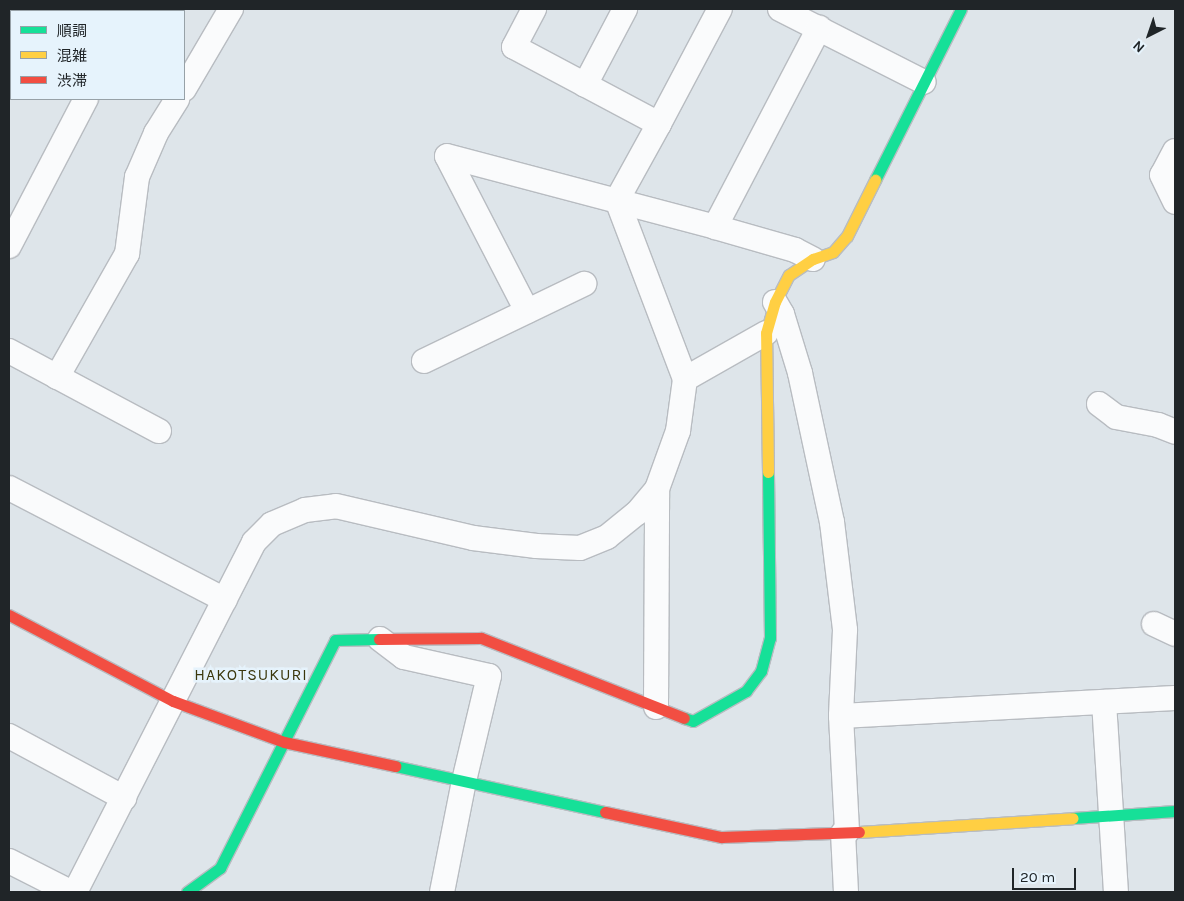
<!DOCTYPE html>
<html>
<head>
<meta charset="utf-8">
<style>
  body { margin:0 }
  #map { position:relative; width:1184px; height:901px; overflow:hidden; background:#dee5ea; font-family:Karla,"Noto Sans JP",sans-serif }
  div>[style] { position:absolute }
  .roads { filter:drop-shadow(1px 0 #b8bcc1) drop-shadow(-1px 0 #b8bcc1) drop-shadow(0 1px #b8bcc1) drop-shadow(0 -1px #b8bcc1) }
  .street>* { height:24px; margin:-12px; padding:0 12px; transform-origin:12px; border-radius:12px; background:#fafbfc }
  .fast>* { height:11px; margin:-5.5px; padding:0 5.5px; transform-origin:5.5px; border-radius:5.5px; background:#16e098 }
  .slow>* { height:11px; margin:-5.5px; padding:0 5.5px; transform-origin:5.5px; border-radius:5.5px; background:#ffcf43 }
  .jam>* { height:11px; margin:-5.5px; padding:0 5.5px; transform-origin:5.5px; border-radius:5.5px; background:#f24e42 }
  span { translate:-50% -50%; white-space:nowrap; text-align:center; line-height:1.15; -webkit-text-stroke:5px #e6f3fc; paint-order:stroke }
  .neighbourhood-label { font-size:16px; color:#3b370c; letter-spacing:1px }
  .frame { position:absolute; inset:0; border:10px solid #202528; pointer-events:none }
  .legend { position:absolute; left:10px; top:10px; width:175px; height:90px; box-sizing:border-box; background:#e6f3fc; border:1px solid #97a1a7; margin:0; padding:6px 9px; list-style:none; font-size:15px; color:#202528 }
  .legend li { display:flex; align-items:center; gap:10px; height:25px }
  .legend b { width:25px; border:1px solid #97a1a7 }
  .north { position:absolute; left:1124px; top:10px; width:50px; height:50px; -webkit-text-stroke:4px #e6f3fc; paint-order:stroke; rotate:221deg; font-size:14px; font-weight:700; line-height:20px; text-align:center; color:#202528 }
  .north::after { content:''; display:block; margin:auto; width:18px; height:22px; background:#202528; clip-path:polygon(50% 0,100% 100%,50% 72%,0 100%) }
  .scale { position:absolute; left:1012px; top:868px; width:64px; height:22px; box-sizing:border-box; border:2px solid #202528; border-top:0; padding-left:6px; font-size:15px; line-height:18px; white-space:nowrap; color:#202528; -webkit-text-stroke:4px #e6f3fc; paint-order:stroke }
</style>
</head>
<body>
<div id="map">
  <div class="roads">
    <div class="street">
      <div style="left:780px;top:9px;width:161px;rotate:26.9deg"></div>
      <div style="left:132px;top:11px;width:2px;rotate:-63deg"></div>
      <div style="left:585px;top:85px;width:86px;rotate:-62.2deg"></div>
      <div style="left:184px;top:89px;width:93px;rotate:-59.6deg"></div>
      <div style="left:659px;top:124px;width:130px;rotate:-62.1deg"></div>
      <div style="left:1175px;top:151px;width:27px;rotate:118deg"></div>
      <div style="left:1162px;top:175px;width:30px;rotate:64deg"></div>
      <div style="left:715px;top:227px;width:225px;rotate:-62.4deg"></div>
      <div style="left:9px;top:246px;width:166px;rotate:-62.4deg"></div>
      <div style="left:775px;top:302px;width:14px;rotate:60deg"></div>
      <div style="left:782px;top:314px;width:62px;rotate:73deg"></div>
      <div style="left:800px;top:373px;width:152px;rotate:77.9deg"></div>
      <div style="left:832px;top:522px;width:109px;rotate:83.1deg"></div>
      <div style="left:845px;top:630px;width:86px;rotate:92.7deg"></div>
      <div style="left:841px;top:716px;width:116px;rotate:87deg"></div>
      <div style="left:527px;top:311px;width:174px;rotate:-117.3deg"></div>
      <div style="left:447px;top:156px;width:277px;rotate:14.8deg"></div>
      <div style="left:715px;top:227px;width:83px;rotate:16deg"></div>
      <div style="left:795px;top:250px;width:20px;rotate:27deg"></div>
      <div style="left:9px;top:351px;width:170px;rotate:28.1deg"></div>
      <div style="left:424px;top:361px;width:178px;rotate:-25.7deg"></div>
      <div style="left:57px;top:377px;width:142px;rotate:-60.4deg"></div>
      <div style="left:127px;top:254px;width:78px;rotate:-82.6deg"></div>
      <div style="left:137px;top:177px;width:48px;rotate:-66.6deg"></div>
      <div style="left:156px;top:133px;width:40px;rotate:-58deg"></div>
      <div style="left:685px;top:379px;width:93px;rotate:-29.6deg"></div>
      <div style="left:1099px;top:404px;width:21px;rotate:37deg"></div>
      <div style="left:1116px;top:417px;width:43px;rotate:10.8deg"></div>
      <div style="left:1158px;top:425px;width:18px;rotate:22deg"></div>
      <div style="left:9px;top:488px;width:243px;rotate:27.4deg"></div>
      <div style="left:1154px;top:624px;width:23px;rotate:25deg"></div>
      <div style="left:380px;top:639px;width:30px;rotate:37deg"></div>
      <div style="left:404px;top:657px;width:87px;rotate:12.6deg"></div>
      <div style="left:489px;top:676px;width:108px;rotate:103.4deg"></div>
      <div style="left:464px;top:781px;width:113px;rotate:101.2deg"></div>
      <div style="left:1104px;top:702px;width:190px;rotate:86.4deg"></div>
      <div style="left:656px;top:707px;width:218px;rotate:-89.7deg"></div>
      <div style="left:841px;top:716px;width:334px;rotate:-3.1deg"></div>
      <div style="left:9px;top:736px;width:131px;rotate:28.3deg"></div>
      <div style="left:843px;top:833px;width:59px;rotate:87.1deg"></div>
      <div style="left:9px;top:861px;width:68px;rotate:26.9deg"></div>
      <div style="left:75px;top:892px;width:393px;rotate:-62.9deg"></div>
      <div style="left:254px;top:542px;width:25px;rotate:-45deg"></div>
      <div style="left:272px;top:524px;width:36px;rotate:-23deg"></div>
      <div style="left:305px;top:510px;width:31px;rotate:-7deg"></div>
      <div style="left:336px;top:506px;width:141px;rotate:13.1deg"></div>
      <div style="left:473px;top:538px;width:64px;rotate:7.2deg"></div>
      <div style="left:536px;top:546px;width:44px;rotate:2.6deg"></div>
      <div style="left:580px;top:548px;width:29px;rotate:-22deg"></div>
      <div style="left:607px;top:537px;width:38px;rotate:-39deg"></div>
      <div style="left:637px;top:513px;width:31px;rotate:-50deg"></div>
      <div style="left:657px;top:489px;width:62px;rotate:-70.1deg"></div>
      <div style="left:678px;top:431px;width:52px;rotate:-82.3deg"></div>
      <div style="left:685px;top:379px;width:191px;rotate:-110.8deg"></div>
      <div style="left:617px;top:200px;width:87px;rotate:-61.1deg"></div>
      <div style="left:659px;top:124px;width:164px;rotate:-152deg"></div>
      <div style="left:514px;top:47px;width:43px;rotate:-62.2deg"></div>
    </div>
    <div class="fast">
      <div style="left:875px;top:180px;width:191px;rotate:-63.3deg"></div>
      <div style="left:684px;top:718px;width:9px;rotate:18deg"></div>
      <div style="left:693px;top:721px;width:61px;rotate:-29.5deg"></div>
      <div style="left:746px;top:691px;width:25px;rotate:-53deg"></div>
      <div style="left:761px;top:671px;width:34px;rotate:-75deg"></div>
      <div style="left:770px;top:638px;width:166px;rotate:-90.7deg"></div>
      <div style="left:395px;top:766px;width:215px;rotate:12.4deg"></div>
      <div style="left:1073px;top:818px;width:102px;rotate:-3.9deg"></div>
      <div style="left:187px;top:892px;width:41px;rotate:-36deg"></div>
      <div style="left:220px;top:868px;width:255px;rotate:-63.2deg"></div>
      <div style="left:335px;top:640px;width:44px;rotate:-1.3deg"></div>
    </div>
    <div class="slow">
      <div style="left:768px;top:472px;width:139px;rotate:-90.8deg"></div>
      <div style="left:766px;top:333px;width:32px;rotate:-74deg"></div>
      <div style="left:775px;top:302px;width:30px;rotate:-63deg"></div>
      <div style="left:789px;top:275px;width:29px;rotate:-34deg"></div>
      <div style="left:813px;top:259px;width:21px;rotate:-19deg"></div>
      <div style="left:833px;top:252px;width:21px;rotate:-49deg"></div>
      <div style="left:847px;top:236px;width:63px;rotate:-63.4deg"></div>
      <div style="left:859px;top:832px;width:214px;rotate:-3.7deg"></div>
    </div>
    <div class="jam">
      <div style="left:9px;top:615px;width:185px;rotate:27.7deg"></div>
      <div style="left:173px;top:701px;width:118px;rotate:20.3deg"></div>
      <div style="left:284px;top:742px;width:114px;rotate:12.2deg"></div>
      <div style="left:379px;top:639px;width:102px;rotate:-0.6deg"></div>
      <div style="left:481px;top:638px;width:218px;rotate:21.5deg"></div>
      <div style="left:605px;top:812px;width:119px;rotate:12.2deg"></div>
      <div style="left:721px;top:837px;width:138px;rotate:-2.1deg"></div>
    </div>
  </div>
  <div class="neighbourhood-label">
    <span style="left:251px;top:675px">HAKOTSUKURI</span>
  </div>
  <div class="frame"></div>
  <ul class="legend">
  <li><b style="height:6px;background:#16e098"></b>順調</li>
  <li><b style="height:6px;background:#ffcf43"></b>混雑</li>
  <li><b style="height:6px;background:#f24e42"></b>渋滞</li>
  </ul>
  <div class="north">N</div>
  <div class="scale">20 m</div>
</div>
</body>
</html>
